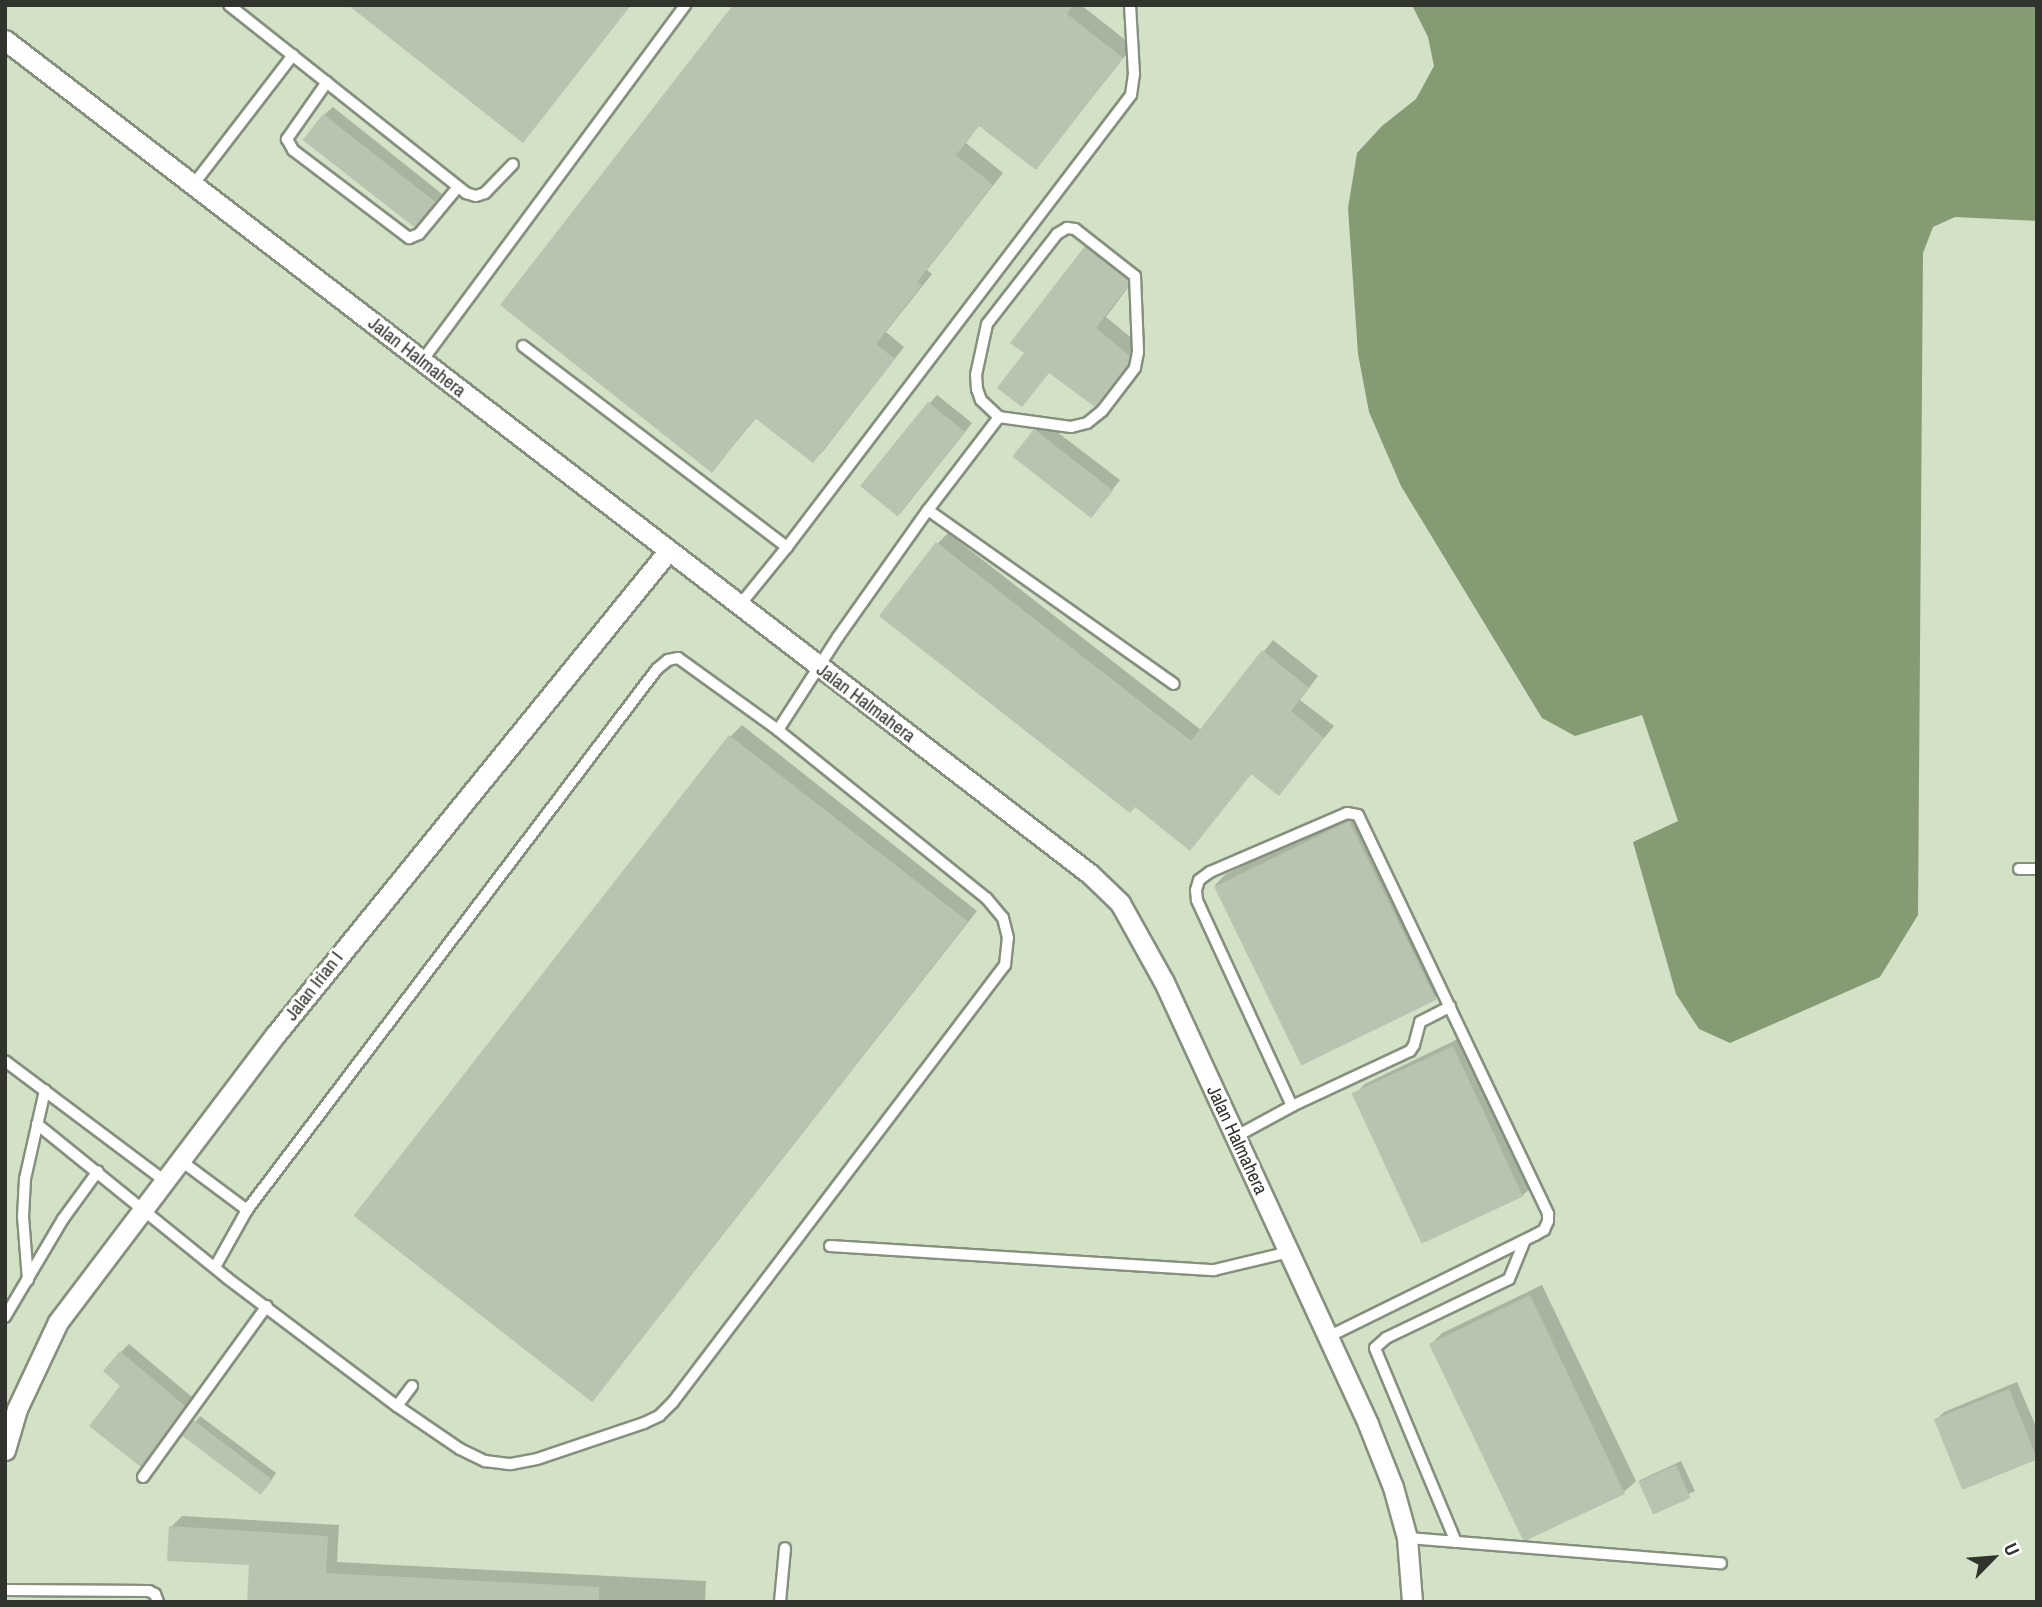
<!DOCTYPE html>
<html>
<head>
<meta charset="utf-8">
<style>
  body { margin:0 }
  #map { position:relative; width:2042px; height:1607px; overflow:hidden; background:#e1ecd7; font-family:"Archivo Narrow",sans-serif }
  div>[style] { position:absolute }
  .built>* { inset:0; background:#d3e1c7; transform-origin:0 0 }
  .water>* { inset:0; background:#859b74 }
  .shadow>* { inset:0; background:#0003; transform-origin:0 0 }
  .building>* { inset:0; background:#b9c4b0; transform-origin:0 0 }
  .roads { filter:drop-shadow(2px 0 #85907d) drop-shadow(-2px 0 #85907d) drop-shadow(0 2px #85907d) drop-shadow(0 -2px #85907d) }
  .lane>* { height:10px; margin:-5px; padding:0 5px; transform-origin:5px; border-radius:5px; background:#fff }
  .street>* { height:19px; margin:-9.5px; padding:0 9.5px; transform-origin:9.5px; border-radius:9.5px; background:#fff }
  span { translate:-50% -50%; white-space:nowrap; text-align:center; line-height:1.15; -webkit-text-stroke:5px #fff; paint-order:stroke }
  .street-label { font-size:19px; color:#30342c }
  .frame { position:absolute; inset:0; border:7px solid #30342c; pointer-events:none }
  .north { position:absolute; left:1958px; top:1523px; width:70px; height:70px; -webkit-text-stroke:5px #fff; paint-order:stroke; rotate:65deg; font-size:19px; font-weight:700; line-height:28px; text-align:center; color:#30342c }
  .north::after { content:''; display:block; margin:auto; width:24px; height:32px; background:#30342c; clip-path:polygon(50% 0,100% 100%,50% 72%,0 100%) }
</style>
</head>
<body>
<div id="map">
  <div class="built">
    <div style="left:5px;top:5px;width:2032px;height:1597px"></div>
  </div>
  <div class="water">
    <div style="clip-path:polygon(1412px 5px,2037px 5px,2037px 221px,1955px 217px,1933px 227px,1923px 253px,1918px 915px,1880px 977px,1730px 1043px,1699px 1029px,1676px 994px,1633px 842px,1678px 821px,1642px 715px,1575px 736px,1542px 718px,1401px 486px,1369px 412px,1358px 354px,1348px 208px,1357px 153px,1382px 126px,1416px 99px,1434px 66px,1428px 37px)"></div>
  </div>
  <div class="shadow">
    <div style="clip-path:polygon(351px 5px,631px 5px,523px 141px)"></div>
    <div style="clip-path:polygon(736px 5px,1081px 5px,1133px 46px,1036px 168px,980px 124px,966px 143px,1003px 173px,927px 270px,932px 274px,886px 332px,904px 347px,824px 450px,813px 461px,757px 417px,712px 471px)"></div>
    <div style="clip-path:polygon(333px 107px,442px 194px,422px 217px,324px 115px)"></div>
    <div style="clip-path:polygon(1097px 237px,1138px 269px,1138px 274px,1106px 317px,1140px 345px,1138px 352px,1094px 405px,1050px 371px,1022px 405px,1026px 353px,1086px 248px)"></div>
    <div style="clip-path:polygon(937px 395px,972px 423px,899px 515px,929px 404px)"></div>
    <div style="clip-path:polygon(1044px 422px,1120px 480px,1099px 507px,1036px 431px)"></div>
    <div style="clip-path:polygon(948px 533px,1201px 730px,1273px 640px,1318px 676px,1300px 700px,1334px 726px,1278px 794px,1252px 773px,1190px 849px,938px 543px)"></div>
    <div style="clip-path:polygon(742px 725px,977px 911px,592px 1401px,730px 737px)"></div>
    <div style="clip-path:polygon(1361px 811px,1445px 988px,1434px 999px,1215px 885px,1226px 874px)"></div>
    <div style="clip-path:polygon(1464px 1036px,1535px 1184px,1523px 1195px,1424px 1242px,1354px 1095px,1365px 1084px)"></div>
    <div style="clip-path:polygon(1542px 1285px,1636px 1481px,1624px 1492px,1524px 1537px,1431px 1344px,1442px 1333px)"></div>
    <div style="clip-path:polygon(129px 1344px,192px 1397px,141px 1465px,122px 1386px,121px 1352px)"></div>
    <div style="clip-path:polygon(2017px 1382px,2037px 1429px,2037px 1458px,1964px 1488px,1936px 1420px,1944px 1412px)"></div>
    <div style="clip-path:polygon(200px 1416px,276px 1473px,266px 1488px,184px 1436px)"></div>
    <div style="left:1681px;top:1461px;width:33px;height:46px;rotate:65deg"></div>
    <div style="clip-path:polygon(182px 1516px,339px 1525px,337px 1562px,706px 1581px,705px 1602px,249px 1602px,250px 1564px,171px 1527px)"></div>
  </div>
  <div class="building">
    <div style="clip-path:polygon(348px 5px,631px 5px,523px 143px)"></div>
    <div style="clip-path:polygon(733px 5px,1073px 5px,1067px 14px,1123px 58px,1036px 170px,979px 126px,956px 155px,993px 185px,917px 282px,922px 285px,876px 344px,895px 359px,813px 463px,755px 418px,712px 473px,500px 305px)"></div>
    <div style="left:323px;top:114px;width:143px;height:33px;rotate:38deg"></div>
    <div style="clip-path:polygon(1085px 246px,1128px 280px,1128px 286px,1096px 328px,1130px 356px,1128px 365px,1095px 407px,1049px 373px,1022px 407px,997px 388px,1024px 353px,1010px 343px)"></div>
    <div style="left:928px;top:402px;width:48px;height:108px;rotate:39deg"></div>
    <div style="left:1034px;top:429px;width:100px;height:35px;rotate:38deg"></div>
    <div style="clip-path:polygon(936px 542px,1191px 741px,1262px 650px,1309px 688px,1291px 711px,1324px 738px,1279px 796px,1251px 774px,1190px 851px,1135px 807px,1130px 813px,879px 616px)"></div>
    <div style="left:729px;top:735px;width:303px;height:610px;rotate:38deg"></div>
    <div style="left:1349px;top:821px;width:199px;height:150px;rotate:64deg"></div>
    <div style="left:1453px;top:1046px;width:166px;height:112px;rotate:65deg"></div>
    <div style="clip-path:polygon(1530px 1295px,1625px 1494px,1527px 1540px,1523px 1540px,1429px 1344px)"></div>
    <div style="clip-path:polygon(120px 1351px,185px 1406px,141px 1467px,89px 1426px,120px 1386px,103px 1371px)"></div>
    <div style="left:2009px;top:1389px;width:76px;height:81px;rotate:68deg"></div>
    <div style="left:193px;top:1420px;width:99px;height:19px;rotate:37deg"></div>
    <div style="left:1676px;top:1465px;width:36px;height:41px;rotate:66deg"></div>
    <div style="clip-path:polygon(169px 1526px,328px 1536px,326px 1573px,599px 1587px,599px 1602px,247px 1602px,249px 1565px,167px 1561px)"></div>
  </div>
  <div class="roads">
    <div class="lane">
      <div style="left:229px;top:5px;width:303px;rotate:38.4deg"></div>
      <div style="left:466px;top:193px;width:10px;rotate:17deg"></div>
      <div style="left:476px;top:196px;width:9px;rotate:-18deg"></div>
      <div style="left:485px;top:193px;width:40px;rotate:-46deg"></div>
      <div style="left:327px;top:82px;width:70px;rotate:125.1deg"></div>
      <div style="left:287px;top:139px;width:13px;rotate:61deg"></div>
      <div style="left:293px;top:150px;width:146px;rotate:37.2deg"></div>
      <div style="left:409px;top:238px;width:11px;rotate:-22deg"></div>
      <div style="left:419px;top:234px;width:61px;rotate:-50.3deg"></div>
      <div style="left:193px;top:185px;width:164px;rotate:-52.4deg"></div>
      <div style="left:1067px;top:228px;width:8px;rotate:7deg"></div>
      <div style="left:1075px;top:229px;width:76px;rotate:38.1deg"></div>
      <div style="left:1135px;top:276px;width:76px;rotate:87.7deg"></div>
      <div style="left:1138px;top:352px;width:16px;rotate:101deg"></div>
      <div style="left:1135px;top:368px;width:54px;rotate:127.5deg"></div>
      <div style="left:1102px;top:411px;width:19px;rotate:141deg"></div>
      <div style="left:1087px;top:423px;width:16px;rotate:166deg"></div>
      <div style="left:1071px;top:427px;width:73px;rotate:-172.1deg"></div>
      <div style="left:999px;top:417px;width:25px;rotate:-137deg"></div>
      <div style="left:981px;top:400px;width:12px;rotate:-110deg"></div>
      <div style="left:977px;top:389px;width:14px;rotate:-94deg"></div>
      <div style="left:976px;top:375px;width:52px;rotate:-77.8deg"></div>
      <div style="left:987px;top:324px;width:114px;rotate:-52.1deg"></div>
      <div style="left:1057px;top:234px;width:12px;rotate:-31deg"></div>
      <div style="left:523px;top:346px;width:332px;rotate:37.3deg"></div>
      <div style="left:422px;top:361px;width:443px;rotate:-53.5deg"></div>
      <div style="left:928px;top:510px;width:117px;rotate:-52.6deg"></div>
      <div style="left:739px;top:606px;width:76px;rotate:-50.9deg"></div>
      <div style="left:787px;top:547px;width:568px;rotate:-52.73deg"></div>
      <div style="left:1131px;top:95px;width:21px;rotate:-82deg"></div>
      <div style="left:1134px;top:74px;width:69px;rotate:-93.3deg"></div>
      <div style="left:778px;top:730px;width:111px;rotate:-57.2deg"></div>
      <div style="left:838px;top:637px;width:156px;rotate:-54.7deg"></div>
      <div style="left:928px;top:510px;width:301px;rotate:35.3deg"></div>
      <div style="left:2019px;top:869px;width:18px"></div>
      <div style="left:5px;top:1061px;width:200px;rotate:36.9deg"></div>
      <div style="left:1292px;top:1106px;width:227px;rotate:-114.8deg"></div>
      <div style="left:1197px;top:900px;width:10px;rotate:-96deg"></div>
      <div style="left:1196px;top:890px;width:10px;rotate:-73deg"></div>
      <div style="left:1199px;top:880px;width:14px;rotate:-36deg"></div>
      <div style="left:1210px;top:872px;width:149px;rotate:-23.3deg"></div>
      <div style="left:1347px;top:813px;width:11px;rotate:10deg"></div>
      <div style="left:1358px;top:815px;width:442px;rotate:64.5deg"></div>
      <div style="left:1548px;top:1214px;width:7px;rotate:90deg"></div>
      <div style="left:1548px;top:1221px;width:10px;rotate:114deg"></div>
      <div style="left:1544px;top:1230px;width:10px;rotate:151deg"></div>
      <div style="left:1535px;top:1235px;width:231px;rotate:153.8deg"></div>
      <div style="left:37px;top:1124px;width:245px;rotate:39deg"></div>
      <div style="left:227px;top:1278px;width:213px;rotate:37deg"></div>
      <div style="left:397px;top:1406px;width:76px;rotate:34.3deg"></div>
      <div style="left:460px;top:1449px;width:28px;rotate:26deg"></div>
      <div style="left:485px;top:1461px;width:26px;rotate:7deg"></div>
      <div style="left:511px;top:1464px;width:26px;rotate:-11deg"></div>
      <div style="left:537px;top:1459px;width:113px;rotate:-18.6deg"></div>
      <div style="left:644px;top:1423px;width:17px;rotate:-25deg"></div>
      <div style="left:659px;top:1416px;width:20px;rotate:-45deg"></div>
      <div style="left:673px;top:1402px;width:549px;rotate:-52.78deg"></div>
      <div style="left:1005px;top:965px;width:27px;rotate:-84deg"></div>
      <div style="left:1008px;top:938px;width:21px;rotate:-104deg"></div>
      <div style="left:1003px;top:918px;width:26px;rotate:-130deg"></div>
      <div style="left:986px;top:898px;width:267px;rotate:-141.1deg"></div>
      <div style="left:778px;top:730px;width:123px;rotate:-144.2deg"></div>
      <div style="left:678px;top:658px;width:10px;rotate:169deg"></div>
      <div style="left:668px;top:660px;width:14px;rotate:141deg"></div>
      <div style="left:657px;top:669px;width:679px;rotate:127.16deg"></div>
      <div style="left:247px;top:1210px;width:65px;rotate:119.3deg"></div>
      <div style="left:1235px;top:1137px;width:65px;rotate:-28.5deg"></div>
      <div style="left:1292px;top:1106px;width:130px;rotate:-25deg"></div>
      <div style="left:1410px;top:1051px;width:7px;rotate:-56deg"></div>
      <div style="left:1414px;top:1045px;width:24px;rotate:-75deg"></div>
      <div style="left:1420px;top:1022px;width:34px;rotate:-27deg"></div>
      <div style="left:180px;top:1160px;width:84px;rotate:36.7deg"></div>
      <div style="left:830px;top:1246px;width:385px;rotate:3.6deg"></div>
      <div style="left:1214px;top:1270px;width:77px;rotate:-13.5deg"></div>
      <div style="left:28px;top:1280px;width:63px;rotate:-94.5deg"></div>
      <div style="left:23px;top:1217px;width:38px;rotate:-87deg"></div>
      <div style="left:25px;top:1179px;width:91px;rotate:-77.3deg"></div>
      <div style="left:5px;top:1317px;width:114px;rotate:-59.4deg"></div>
      <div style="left:63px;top:1219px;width:59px;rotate:-53.9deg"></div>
      <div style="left:397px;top:1406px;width:25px;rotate:-53deg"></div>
      <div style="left:143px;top:1477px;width:211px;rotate:-54.1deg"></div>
      <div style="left:1407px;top:1538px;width:315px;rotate:4.6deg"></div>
      <div style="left:1456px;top:1542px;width:210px;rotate:-112.7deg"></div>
      <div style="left:1375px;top:1348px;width:15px;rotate:-42deg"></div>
      <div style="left:1386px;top:1338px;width:136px;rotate:-25.6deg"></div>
      <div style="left:1509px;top:1279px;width:42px;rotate:-67.7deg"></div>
      <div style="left:5px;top:1590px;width:144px;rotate:0.4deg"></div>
      <div style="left:149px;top:1591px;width:7px;rotate:27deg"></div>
      <div style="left:155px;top:1594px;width:9px;rotate:69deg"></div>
      <div style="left:780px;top:1602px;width:54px;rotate:-84.7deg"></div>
    </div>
    <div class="street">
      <div style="left:5px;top:40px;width:1368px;rotate:37.55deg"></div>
      <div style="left:1090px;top:874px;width:42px;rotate:44deg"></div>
      <div style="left:1120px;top:903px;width:90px;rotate:60.9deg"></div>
      <div style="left:1164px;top:982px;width:487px;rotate:65.2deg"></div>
      <div style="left:1368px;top:1424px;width:68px;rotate:68.4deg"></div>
      <div style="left:1393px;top:1487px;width:53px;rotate:74.6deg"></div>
      <div style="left:1407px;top:1538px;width:64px;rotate:85.5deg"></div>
      <div style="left:5px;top:1450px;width:43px;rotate:-73.7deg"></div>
      <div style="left:17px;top:1409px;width:96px;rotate:-64.8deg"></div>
      <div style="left:58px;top:1322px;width:361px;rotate:-52.9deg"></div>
      <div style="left:276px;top:1034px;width:623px;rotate:-50.92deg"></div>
    </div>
  </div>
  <div class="street-label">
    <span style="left:417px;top:357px;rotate:38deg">Jalan Halmahera</span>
    <span style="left:866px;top:703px;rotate:37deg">Jalan Halmahera</span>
    <span style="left:314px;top:986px;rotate:-52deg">Jalan Irian I</span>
    <span style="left:1237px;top:1140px;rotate:65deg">Jalan Halmahera</span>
  </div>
  <div class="frame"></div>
  <div class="north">U</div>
</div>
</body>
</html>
